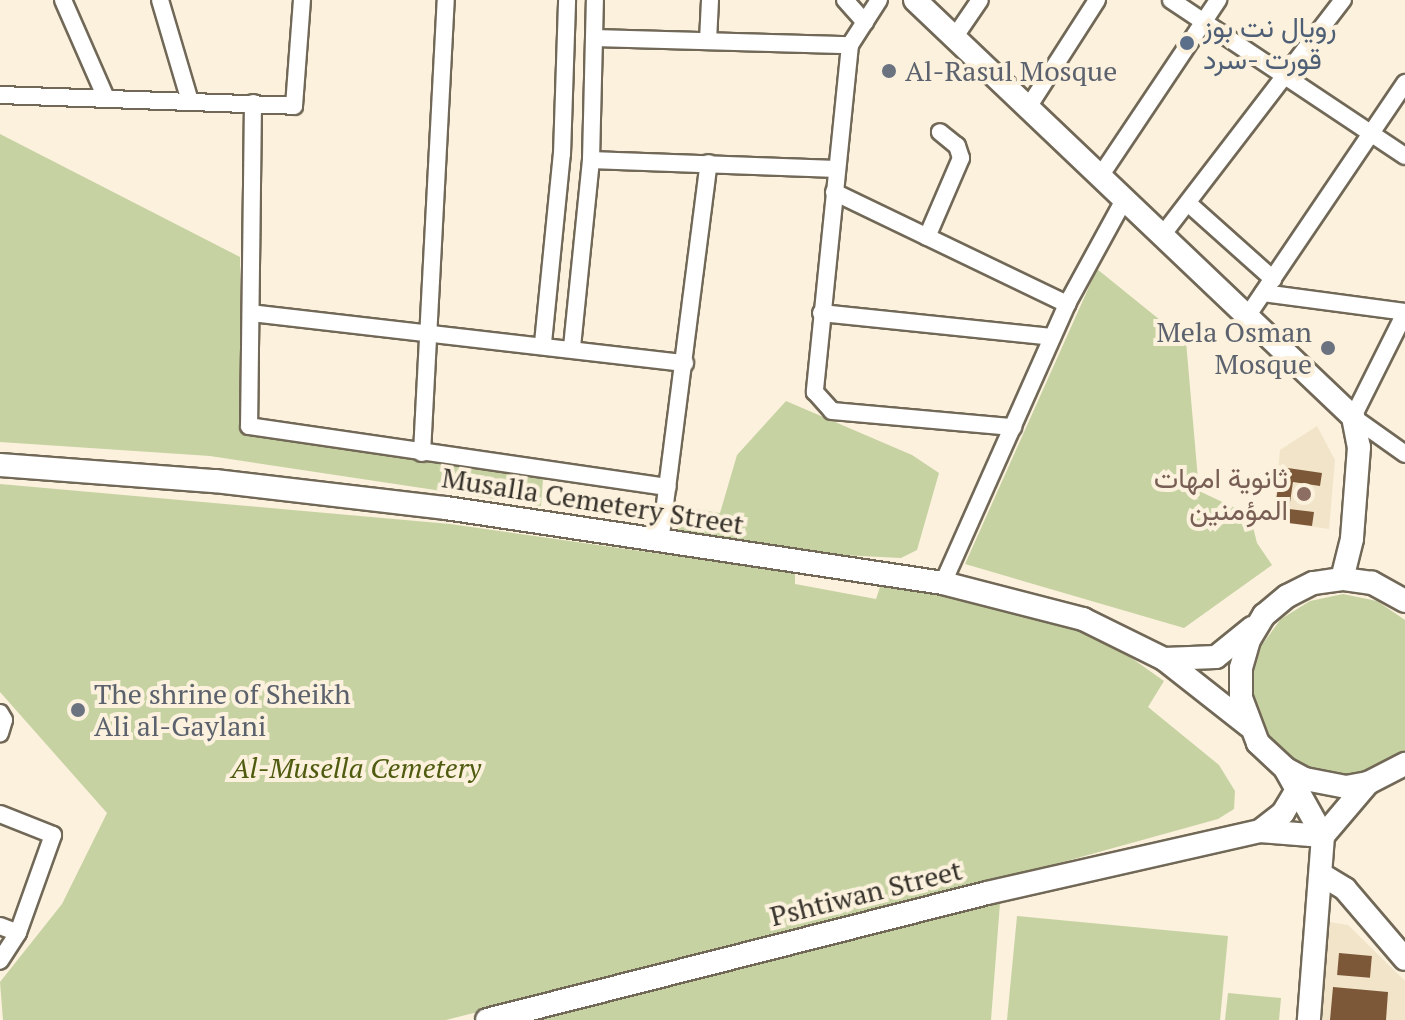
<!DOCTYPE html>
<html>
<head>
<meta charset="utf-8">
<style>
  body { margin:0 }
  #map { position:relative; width:1405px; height:1020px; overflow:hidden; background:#fbf1dd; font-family:"PT Serif",Vazirmatn,serif }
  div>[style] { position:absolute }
  .built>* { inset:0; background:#f1e4c9 }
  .green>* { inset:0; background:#c7d2a3 }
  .building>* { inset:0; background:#7c5838; transform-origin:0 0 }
  .roads { filter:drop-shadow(2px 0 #716857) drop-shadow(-2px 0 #716857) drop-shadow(0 2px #716857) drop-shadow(0 -2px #716857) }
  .street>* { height:16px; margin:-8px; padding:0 8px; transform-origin:8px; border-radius:8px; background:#fff }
  .secondary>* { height:22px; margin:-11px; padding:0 11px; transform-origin:11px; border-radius:11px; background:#fff }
  .dots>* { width:22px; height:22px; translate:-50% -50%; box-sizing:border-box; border:4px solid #fbf1dd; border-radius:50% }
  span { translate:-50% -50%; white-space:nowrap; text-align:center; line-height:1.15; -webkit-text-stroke:8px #fbf1dd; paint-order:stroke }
  .service-label { font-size:28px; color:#4e5e75 }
  .left { translate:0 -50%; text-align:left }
  .worship-label { font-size:28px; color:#5b616d }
  .right { translate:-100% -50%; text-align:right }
  .education-label { font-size:28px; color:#785e54 }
  .street-label { font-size:28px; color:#36322b }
  .park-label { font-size:28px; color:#4f5b0f; font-style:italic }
</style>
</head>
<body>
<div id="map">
  <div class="built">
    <div style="clip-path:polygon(1317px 426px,1335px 460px,1329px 529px,1273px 521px,1280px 450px)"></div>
    <div style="clip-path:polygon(1329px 922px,1348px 925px,1405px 981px,1405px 1020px,1321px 1020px)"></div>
  </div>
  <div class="green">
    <div style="clip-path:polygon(0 134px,240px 257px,242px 428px,543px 479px,541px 506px,210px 456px,0 442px)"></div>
    <div style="clip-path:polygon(1097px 269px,1186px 341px,1199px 491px,1250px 515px,1257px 543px,1272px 565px,1184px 628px,965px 564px)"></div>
    <div style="clip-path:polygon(786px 401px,912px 455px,939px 473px,917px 550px,901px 558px,820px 554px,678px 530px,682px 507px,720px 513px,737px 455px)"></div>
    <div style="clip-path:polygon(0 484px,450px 524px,795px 573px,795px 584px,876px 599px,881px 584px,1050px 617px,1099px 635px,1164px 681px,1148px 707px,1219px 765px,1235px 791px,1234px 809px,1218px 819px,1002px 879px,446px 1020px,3px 1020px,0 982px,62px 904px,107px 813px,0 692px)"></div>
    <div style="clip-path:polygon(1343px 594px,1377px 601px,1405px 620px,1405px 752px,1363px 775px,1342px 777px,1301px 767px,1272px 743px,1256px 715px,1252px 678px,1261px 646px,1281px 619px,1310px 601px)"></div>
    <div style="clip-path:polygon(1000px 903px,991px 1020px,528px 1020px,533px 1018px)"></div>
    <div style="clip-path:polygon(1017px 916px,1228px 936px,1220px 1020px,1007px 1020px)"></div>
    <div style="clip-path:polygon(1228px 993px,1281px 998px,1279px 1020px,1225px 1020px)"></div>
  </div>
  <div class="building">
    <div style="clip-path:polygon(1281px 467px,1322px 473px,1320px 486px,1293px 482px,1289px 509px,1314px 512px,1312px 526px,1273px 521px)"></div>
    <div style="left:1339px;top:953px;width:33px;height:22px;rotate:5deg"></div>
    <div style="clip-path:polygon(1333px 987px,1388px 992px,1386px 1020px,1330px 1020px)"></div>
  </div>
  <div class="roads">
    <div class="street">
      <div style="left:63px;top:0;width:107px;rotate:66.3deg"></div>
      <div style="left:160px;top:0;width:105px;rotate:73.5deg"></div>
      <div style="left:845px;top:0;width:30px;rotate:48deg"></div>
      <div style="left:879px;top:0;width:54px;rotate:122.8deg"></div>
      <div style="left:850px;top:45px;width:349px;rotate:95.8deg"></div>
      <div style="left:815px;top:392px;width:25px;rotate:48deg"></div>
      <div style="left:832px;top:411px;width:182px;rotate:5.1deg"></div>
      <div style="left:1171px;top:0;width:281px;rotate:33.7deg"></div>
      <div style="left:956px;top:35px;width:42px;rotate:-55.6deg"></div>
      <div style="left:594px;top:38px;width:256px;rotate:1.6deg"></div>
      <div style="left:708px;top:41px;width:41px;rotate:-87.2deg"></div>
      <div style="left:0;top:95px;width:294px;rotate:2.1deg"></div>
      <div style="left:294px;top:106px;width:106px;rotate:-85.7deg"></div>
      <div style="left:253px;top:103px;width:323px;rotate:90.7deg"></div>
      <div style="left:249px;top:426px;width:423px;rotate:8.3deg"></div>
      <div style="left:1029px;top:106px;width:126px;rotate:-57.3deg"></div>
      <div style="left:591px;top:160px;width:245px;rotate:2.1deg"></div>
      <div style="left:1101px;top:175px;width:211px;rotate:-56.2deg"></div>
      <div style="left:834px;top:192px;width:259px;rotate:25.7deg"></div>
      <div style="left:1189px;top:204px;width:113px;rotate:41.8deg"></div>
      <div style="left:1164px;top:233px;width:294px;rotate:-52.5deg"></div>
      <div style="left:927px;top:237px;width:86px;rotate:-66.7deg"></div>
      <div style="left:961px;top:158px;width:13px;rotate:-108deg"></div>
      <div style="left:957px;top:146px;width:22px;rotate:-141deg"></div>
      <div style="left:1263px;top:293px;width:143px;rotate:7.6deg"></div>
      <div style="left:251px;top:313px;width:437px;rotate:6.6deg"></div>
      <div style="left:821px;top:313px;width:232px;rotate:5.9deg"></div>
      <div style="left:1405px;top:313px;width:116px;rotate:116.6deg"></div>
      <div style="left:1353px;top:417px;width:64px;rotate:35.4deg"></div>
      <div style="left:1246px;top:318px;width:284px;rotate:-55.9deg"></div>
      <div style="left:543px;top:343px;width:190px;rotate:-84.3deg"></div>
      <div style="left:562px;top:154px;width:154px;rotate:-88.1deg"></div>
      <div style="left:572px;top:347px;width:188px;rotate:-84.2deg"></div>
      <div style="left:591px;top:160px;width:160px;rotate:-88.6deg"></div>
      <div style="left:422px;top:453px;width:454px;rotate:-87deg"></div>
      <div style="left:660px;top:543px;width:383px;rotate:-82.7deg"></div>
      <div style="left:943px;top:583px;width:305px;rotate:-66deg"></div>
      <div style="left:1067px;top:304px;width:121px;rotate:-61.3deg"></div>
      <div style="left:0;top:713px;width:8px;rotate:60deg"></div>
      <div style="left:4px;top:720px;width:14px;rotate:107deg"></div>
      <div style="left:0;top:814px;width:57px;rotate:21.6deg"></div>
      <div style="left:53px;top:835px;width:104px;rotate:109.7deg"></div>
      <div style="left:0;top:926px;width:19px;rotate:21deg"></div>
      <div style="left:18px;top:933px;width:33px;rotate:123deg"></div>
    </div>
    <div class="secondary">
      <div style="left:915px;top:0;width:605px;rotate:43.59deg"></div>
      <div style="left:1353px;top:417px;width:31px;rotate:79deg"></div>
      <div style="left:1359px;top:447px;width:92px;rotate:94.4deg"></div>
      <div style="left:1352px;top:539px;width:41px;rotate:104deg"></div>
      <div style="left:0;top:465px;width:216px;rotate:4.3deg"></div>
      <div style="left:215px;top:481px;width:233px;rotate:6.7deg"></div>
      <div style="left:446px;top:508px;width:503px;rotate:8.58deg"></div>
      <div style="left:943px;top:583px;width:145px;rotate:14.4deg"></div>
      <div style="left:1083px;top:619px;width:90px;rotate:26.3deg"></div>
      <div style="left:1164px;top:659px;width:108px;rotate:38.2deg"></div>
      <div style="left:1405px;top:601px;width:38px;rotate:-151deg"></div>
      <div style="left:1372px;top:583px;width:30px;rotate:-172deg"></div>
      <div style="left:1342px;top:579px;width:29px;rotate:172deg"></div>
      <div style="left:1313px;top:583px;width:29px;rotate:153deg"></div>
      <div style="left:1287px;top:596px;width:30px;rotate:140deg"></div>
      <div style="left:1264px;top:615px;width:29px;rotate:121deg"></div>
      <div style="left:1249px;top:640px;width:29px;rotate:106deg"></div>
      <div style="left:1241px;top:668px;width:30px;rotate:90deg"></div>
      <div style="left:1241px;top:698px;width:48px;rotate:69.3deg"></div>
      <div style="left:1258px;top:743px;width:38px;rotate:43deg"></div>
      <div style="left:1286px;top:769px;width:21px;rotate:28deg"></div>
      <div style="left:1305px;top:779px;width:42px;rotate:11deg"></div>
      <div style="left:1346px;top:787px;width:22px;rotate:-10deg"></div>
      <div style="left:1368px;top:783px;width:42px;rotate:-27.2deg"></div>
      <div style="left:1164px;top:659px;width:52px;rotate:-2.2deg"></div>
      <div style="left:1216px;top:657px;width:46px;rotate:-38.9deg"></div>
      <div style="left:1286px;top:770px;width:76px;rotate:60.7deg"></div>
      <div style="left:1323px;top:836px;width:185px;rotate:94.4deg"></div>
      <div style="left:1260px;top:831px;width:29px;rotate:-38deg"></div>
      <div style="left:1283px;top:813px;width:29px;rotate:-59deg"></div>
      <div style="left:1323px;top:836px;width:70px;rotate:-49.7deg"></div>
      <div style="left:1322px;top:875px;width:27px;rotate:31deg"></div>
      <div style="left:1345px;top:889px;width:92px;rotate:49.4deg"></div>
      <div style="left:487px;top:1020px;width:516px;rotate:-14.25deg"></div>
      <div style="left:987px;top:893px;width:280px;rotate:-12.8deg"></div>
      <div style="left:1260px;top:831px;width:63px;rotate:4.5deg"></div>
    </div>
  </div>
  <div class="dots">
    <div style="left:1187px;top:43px;background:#5c6f8a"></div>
    <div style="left:889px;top:71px;background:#6b7280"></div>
    <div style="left:1328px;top:348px;background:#6b7280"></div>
    <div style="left:1304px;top:494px;background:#8d6e63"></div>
    <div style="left:78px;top:710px;background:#6b7280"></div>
  </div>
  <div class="service-label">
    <span class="left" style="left:1203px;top:43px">رويال نت بوز<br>قورت -سرد</span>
  </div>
  <div class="worship-label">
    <span class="left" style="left:905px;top:71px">Al-Rasul Mosque</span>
    <span class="right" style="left:1312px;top:348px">Mela Osman<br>Mosque</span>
    <span class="left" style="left:94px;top:710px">The shrine of Sheikh<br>Ali al-Gaylani</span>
  </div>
  <div class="education-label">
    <span class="right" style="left:1288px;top:494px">ثانوية امهات<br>المؤمنين</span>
  </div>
  <div class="street-label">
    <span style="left:593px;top:501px;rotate:9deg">Musalla Cemetery Street</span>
    <span style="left:866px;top:893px;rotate:-14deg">Pshtiwan Street</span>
  </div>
  <div class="park-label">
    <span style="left:356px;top:768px">Al-Musella Cemetery</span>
  </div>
</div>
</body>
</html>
